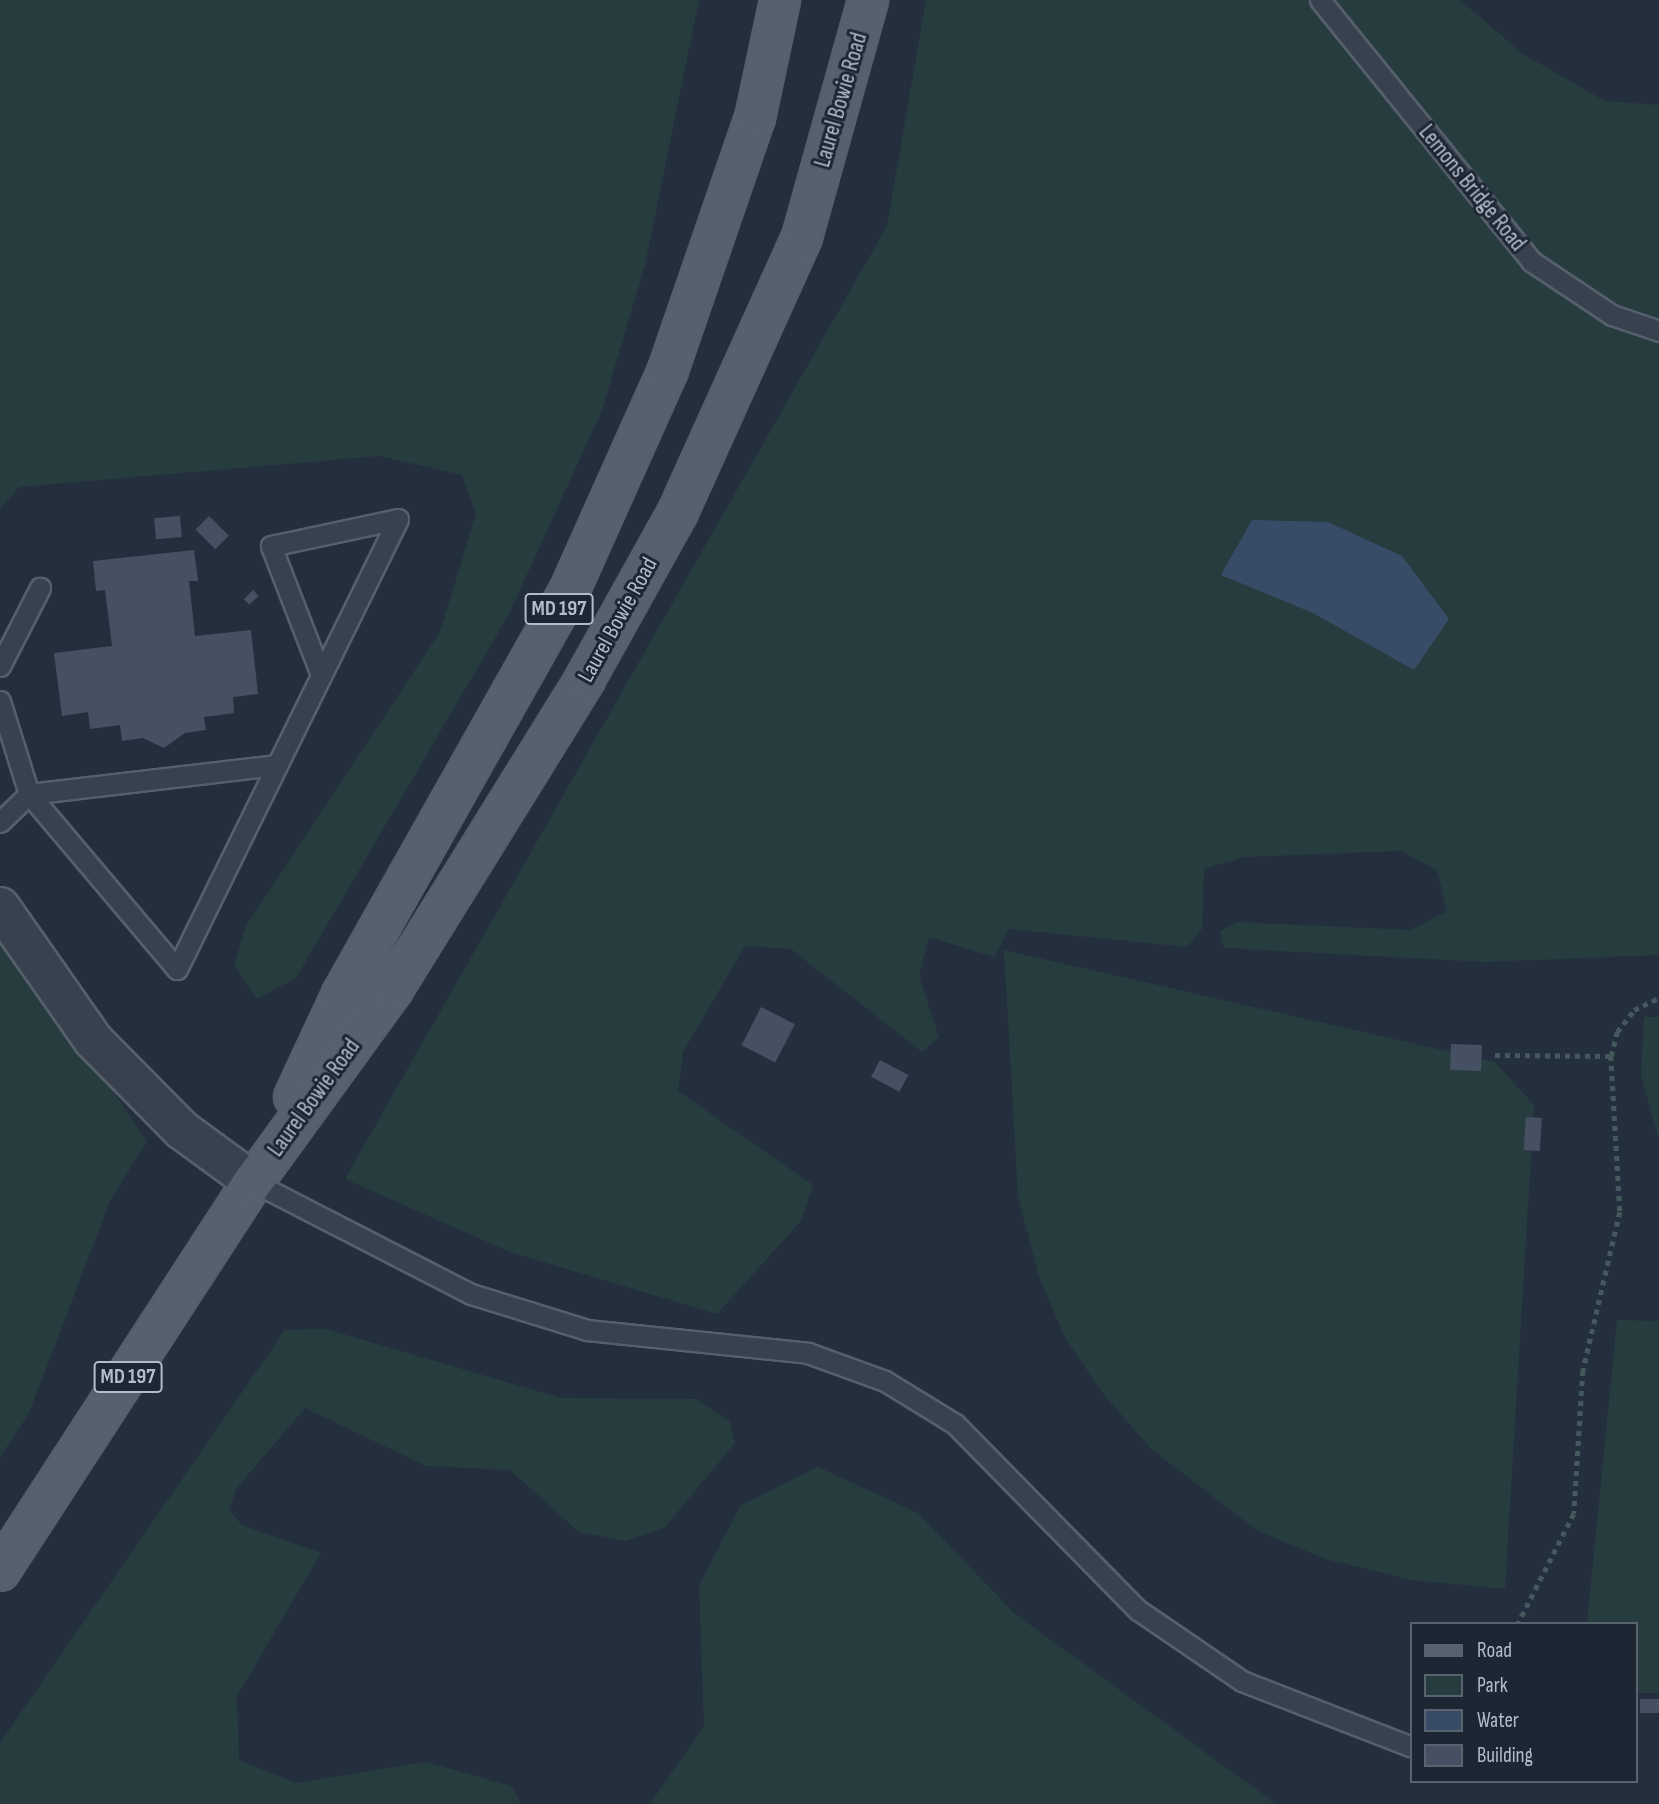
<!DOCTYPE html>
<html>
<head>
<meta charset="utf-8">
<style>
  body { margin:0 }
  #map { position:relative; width:1659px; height:1804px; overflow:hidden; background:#242f3e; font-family:"Sofia Sans Condensed",sans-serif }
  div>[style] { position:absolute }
  .green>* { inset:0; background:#263c3f }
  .water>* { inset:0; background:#394c67 }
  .building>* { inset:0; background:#455162; transform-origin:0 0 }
  .path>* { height:4.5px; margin-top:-2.25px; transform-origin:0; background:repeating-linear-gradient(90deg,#44595c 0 5px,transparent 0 10px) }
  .roads { filter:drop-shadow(2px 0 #565f6c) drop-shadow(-2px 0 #565f6c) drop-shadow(0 2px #565f6c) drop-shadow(0 -2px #565f6c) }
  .lane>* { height:19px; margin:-9.5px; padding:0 9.5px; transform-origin:9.5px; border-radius:9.5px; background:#38414e }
  .street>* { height:38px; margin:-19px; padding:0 19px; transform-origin:19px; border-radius:19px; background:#38414e }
  .primary>* { height:38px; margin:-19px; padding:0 19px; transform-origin:19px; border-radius:19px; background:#56606e }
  span { translate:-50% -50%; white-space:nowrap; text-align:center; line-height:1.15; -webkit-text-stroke:6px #1d2633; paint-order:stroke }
  .shield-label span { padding:2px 5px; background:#1d2633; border:2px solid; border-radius:5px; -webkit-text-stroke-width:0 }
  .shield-label { font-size:21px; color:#b4bcc9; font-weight:700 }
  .street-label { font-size:23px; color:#b4bcc9 }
  .legend { position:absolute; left:1410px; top:1622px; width:228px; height:161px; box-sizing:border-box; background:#1d2633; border:2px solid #59626f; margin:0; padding:9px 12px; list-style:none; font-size:21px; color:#b4bcc9 }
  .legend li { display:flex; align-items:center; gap:14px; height:35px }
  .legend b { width:35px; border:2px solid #59626f }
</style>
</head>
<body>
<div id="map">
  <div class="green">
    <div style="clip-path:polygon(0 0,699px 0,645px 265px,602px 410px,509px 614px,296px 978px,257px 999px,234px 965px,246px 926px,440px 632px,476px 513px,462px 475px,380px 456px,19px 487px,0 509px)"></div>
    <div style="clip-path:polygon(926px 0,1460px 0,1523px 54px,1605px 101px,1659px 105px,1659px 955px,1485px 962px,1224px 948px,1220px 931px,1237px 922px,1411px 930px,1447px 911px,1437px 870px,1400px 851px,1246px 857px,1204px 868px,1202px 929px,1187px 947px,1009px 929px,994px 957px,929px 937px,919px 976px,939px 1037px,922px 1052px,791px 949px,745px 946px,683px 1052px,678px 1091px,813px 1185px,801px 1221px,717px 1314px,510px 1252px,345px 1179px,887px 226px)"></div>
    <div style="clip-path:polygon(0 925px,147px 1141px,110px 1201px,29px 1413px,0 1457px)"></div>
    <div style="clip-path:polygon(1004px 950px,1495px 1062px,1534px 1105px,1505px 1589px,1412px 1580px,1325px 1559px,1257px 1530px,1151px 1449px,1101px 1391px,1064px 1336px,1038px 1273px,1018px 1196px)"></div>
    <div style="clip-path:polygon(1644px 1017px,1659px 1017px,1659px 1141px,1641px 1075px)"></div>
    <div style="clip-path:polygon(1617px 1320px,1659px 1321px,1659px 1693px,1636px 1693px,1636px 1624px,1587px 1624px)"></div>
    <div style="clip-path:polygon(326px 1329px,561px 1398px,696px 1399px,730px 1422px,735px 1443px,665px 1527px,626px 1541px,579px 1532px,510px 1470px,426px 1466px,305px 1408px,236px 1489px,229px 1510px,242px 1525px,321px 1553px,237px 1696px,239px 1760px,296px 1783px,426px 1762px,511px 1786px,522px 1804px,0 1804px,0 1743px,285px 1330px)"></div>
    <div style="clip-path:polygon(818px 1467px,918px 1513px,1014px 1613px,1276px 1804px,650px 1804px,704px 1726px,699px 1586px,740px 1506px)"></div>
  </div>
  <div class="water">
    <div style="clip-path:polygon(1252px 520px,1328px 522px,1402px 556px,1449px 619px,1414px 670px,1313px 613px,1221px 575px)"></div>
  </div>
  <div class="building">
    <div style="left:180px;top:516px;width:21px;height:26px;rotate:85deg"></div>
    <div style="left:209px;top:516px;width:28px;height:19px;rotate:45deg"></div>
    <div style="clip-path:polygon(194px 550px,198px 581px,189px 581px,195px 636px,251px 630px,258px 694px,233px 697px,234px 713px,204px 717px,206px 730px,185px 733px,164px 748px,143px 738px,122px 741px,120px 725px,90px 729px,88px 712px,62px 716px,54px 653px,112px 646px,105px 590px,96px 591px,93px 561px)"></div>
    <div style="left:253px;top:590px;width:8px;height:13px;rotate:45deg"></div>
    <div style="left:761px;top:1007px;width:38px;height:43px;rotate:27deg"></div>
    <div style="left:1451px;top:1044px;width:31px;height:26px;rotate:2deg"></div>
    <div style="left:880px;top:1060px;width:32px;height:19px;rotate:28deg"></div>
    <div style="left:1526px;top:1117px;width:16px;height:33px;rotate:4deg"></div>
    <div style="left:1640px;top:1699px;width:19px;height:14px"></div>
  </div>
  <div class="path">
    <div style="left:1495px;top:1055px;width:116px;rotate:0.5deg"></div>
    <div style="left:1611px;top:1056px;width:156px;rotate:86.7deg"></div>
    <div style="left:1620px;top:1212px;width:163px;rotate:103.1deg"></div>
    <div style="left:1583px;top:1371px;width:143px;rotate:93.6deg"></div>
    <div style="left:1574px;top:1514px;width:123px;rotate:117deg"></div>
    <div style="left:1611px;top:1056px;width:25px;rotate:-76deg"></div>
    <div style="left:1617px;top:1032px;width:28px;rotate:-52deg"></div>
    <div style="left:1634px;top:1010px;width:28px;rotate:-26deg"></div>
  </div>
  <div class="roads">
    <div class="lane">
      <div style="left:1320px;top:0;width:336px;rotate:51deg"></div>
      <div style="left:1531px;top:261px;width:97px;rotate:33.7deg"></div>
      <div style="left:1612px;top:315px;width:50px;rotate:18.8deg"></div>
      <div style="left:0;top:666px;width:88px;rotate:-62.9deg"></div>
      <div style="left:0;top:701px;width:97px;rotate:72.7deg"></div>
      <div style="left:29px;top:794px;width:250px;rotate:-6.7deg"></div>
      <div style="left:0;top:822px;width:40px;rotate:-44deg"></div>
      <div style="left:29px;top:794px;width:229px;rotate:49.8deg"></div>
      <div style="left:177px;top:969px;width:501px;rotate:-63.84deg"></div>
      <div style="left:398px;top:519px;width:130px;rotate:168deg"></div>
      <div style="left:271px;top:546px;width:138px;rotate:68.8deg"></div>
      <div style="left:253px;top:1182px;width:245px;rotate:27.2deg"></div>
      <div style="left:471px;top:1294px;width:121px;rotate:17.2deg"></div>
      <div style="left:587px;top:1330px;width:222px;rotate:5.9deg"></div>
      <div style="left:808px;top:1353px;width:82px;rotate:20deg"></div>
      <div style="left:885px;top:1381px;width:82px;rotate:31.6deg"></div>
      <div style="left:955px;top:1424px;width:261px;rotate:45.5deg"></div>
      <div style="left:1138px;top:1610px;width:126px;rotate:34.3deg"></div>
      <div style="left:1242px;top:1681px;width:182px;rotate:21.2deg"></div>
    </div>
    <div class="street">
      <div style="left:0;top:907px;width:162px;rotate:55deg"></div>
      <div style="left:93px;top:1040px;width:127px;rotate:45.3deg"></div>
      <div style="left:182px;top:1130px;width:88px;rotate:36.2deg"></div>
    </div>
    <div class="primary">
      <div style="left:294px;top:1097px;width:114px;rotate:-65deg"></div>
      <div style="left:342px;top:994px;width:467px;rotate:-60.6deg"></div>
      <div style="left:571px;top:587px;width:238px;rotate:-65.9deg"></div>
      <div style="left:668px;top:370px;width:267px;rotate:-71deg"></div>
      <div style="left:755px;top:118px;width:121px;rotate:-78deg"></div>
      <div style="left:0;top:1571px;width:464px;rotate:-57deg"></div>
      <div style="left:253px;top:1182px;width:238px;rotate:-54deg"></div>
      <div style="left:393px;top:989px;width:365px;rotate:-58.2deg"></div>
      <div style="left:585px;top:679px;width:189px;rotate:-60.9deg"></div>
      <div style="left:677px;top:514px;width:304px;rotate:-65.7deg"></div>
      <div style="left:802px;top:237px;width:246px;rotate:-74.4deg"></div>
    </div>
  </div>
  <div class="shield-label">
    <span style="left:559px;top:609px">MD 197</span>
    <span style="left:128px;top:1377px">MD 197</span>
  </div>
  <div class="street-label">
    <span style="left:841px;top:100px;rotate:-74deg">Laurel Bowie Road</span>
    <span style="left:1472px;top:188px;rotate:51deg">Lemons Bridge Road</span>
    <span style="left:618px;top:620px;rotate:-61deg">Laurel Bowie Road</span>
    <span style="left:314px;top:1098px;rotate:-54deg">Laurel Bowie Road</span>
  </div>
  <ul class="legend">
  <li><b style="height:9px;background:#56606e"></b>Road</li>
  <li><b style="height:19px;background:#263c3f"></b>Park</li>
  <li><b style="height:19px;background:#394c67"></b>Water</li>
  <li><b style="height:19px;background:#455162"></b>Building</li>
  </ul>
</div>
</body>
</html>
